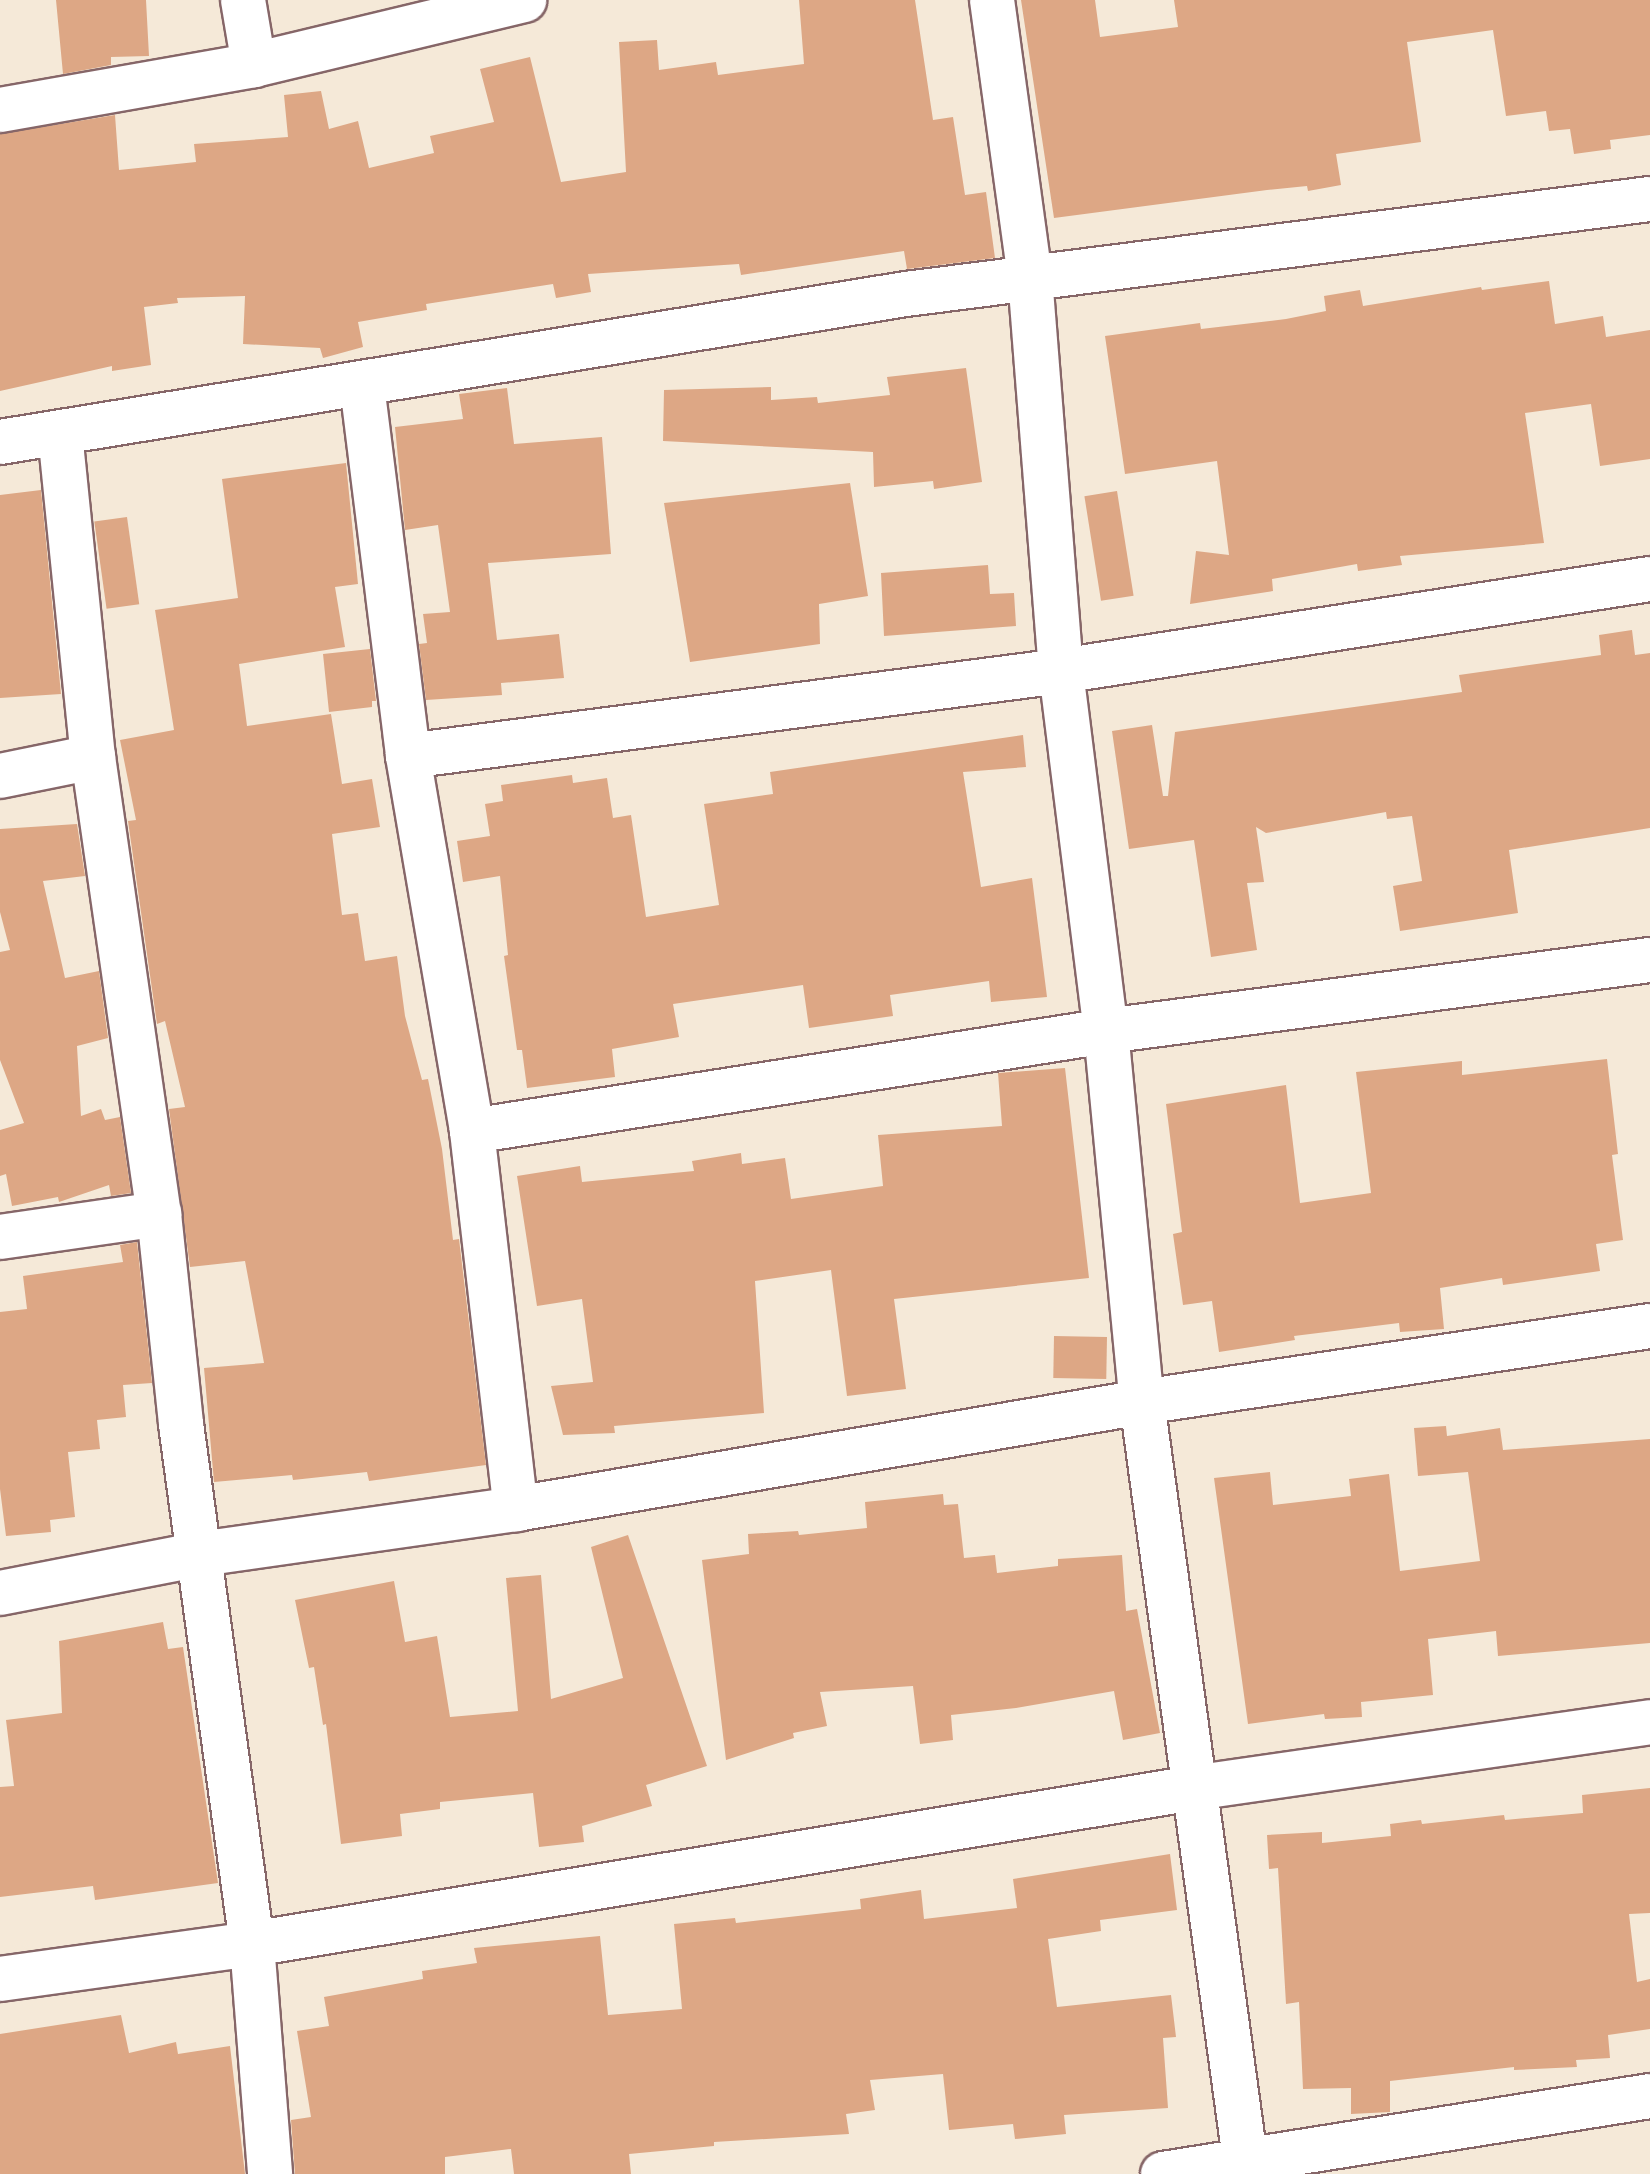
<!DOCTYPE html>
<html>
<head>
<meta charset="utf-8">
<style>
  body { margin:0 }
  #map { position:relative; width:1650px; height:2174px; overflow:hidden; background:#f5e9d8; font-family:Kalam,sans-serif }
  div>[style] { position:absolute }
  .building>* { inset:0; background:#dda785; transform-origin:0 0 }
  .roads { filter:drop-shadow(2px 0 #866668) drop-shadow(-2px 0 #866668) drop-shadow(0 2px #866668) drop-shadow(0 -2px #866668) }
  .minor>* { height:44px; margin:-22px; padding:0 22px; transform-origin:22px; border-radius:22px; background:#fff }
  span { translate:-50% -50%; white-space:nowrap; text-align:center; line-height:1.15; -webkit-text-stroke:6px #f6f6f2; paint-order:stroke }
</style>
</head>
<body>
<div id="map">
  <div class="building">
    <div style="clip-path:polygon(56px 0,146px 0,149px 56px,111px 57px,111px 65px,63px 74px)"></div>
    <div style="clip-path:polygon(799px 0,915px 0,933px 120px,953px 117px,965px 195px,986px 192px,995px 258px,907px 269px,904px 251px,741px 275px,739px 264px,588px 274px,591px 292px,556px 298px,553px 284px,426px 304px,427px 310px,358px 322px,363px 347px,323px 358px,320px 348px,243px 344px,245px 296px,177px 298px,178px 303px,144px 307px,151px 365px,112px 371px,112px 366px,0 391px,0 134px,115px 115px,119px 170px,196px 162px,194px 144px,288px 137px,284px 95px,321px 91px,329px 129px,358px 121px,369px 168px,434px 153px,430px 136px,494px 122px,480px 69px,530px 57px,561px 182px,626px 172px,619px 42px,657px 40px,659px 70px,716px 62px,718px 75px,804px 64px)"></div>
    <div style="clip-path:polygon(1021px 0,1095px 0,1100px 37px,1178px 27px,1174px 0,1650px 0,1650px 135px,1610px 140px,1611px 149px,1574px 154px,1570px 129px,1549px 131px,1546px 111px,1506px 116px,1493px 30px,1407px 42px,1421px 142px,1336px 154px,1341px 185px,1308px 191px,1307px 186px,1267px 190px,1054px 218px)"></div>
    <div style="clip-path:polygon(1549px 281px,1555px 324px,1603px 316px,1606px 337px,1650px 330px,1650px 459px,1600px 466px,1591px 404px,1525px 413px,1544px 543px,1400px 556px,1402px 565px,1358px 571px,1357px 564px,1272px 579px,1273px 591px,1190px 604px,1196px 551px,1229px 555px,1217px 461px,1125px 474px,1105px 336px,1200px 323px,1201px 329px,1286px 319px,1326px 311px,1324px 296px,1360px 290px,1363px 306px,1481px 287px,1482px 290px)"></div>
    <div style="clip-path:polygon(966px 368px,982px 482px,934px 489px,933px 481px,874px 487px,873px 452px,663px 441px,664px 390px,771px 387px,771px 400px,817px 397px,818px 403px,890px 395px,887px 377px)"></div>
    <div style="clip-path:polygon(507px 388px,514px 444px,602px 437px,611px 554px,488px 563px,497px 640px,559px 634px,564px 678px,501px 683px,502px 695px,426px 700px,419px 644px,427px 643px,423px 614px,450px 612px,438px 525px,405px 530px,395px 427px,463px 419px,459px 394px)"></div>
    <div style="clip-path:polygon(346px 463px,358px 584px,335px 587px,345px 647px,239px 664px,247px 726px,331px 714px,342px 784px,372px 779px,380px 827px,332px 834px,342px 915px,358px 913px,365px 961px,397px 956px,405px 1016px,422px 1080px,428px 1079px,442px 1149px,453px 1240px,459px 1239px,486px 1465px,369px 1481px,367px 1472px,293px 1480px,292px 1475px,214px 1482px,204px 1368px,264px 1363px,245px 1261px,190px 1267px,169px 1109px,185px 1107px,165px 1021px,157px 1024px,128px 821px,136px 820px,120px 740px,174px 730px,155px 610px,238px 598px,222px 479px)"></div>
    <div style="clip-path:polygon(850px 483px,868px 596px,819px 604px,820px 644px,690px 662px,664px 503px)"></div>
    <div style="clip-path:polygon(41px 490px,61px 694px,0 698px,0 495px)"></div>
    <div style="left:1117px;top:491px;width:106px;height:33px;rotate:81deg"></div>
    <div style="left:127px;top:517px;width:88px;height:33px;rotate:82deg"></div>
    <div style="clip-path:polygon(988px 565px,990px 594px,1014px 593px,1016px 626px,884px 636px,881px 573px)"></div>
    <div style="clip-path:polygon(1632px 630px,1635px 655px,1650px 653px,1650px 828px,1509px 850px,1518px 913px,1400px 931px,1393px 886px,1422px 881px,1412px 816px,1387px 819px,1386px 812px,1266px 833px,1256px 827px,1264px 882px,1247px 883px,1257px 950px,1211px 957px,1194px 840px,1129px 849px,1112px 731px,1152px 725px,1163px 796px,1168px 796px,1175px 732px,1462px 692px,1459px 675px,1601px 655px,1599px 635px)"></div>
    <div style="clip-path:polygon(370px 649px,376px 701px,372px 701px,372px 707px,329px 712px,323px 654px)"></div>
    <div style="clip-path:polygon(1023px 735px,1026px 767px,963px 772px,981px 887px,1032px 878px,1047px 997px,991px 1002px,989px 981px,890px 995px,893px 1016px,809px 1028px,803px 985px,673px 1004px,679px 1037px,612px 1049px,615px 1077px,527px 1088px,522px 1050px,517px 1050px,504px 956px,508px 955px,500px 876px,463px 882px,457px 841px,490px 836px,485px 804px,503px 801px,501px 785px,572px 775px,573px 783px,607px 778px,613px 818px,631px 815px,646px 917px,719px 905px,704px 804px,773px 794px,770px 772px)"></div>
    <div style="clip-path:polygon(77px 824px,85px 876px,43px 881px,65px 978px,99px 971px,108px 1038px,77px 1046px,81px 1116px,101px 1109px,105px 1120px,120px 1117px,131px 1193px,111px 1196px,109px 1185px,59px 1202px,58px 1197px,12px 1206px,6px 1174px,0 1176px,0 1130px,24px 1123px,0 1060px,0 952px,10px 950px,0 912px,0 829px)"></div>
    <div style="clip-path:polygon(1607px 1059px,1618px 1154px,1612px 1155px,1623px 1240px,1596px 1244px,1600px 1271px,1503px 1285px,1502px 1278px,1440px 1288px,1444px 1329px,1400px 1332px,1399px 1323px,1294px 1336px,1295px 1340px,1219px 1352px,1212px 1301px,1183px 1305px,1173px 1234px,1182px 1232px,1166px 1104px,1286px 1085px,1300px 1203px,1371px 1193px,1356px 1072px,1462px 1061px,1462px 1075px)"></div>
    <div style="clip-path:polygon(1065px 1068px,1089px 1278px,894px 1299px,906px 1389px,847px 1396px,831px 1270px,755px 1281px,764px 1413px,614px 1426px,615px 1433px,563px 1435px,551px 1386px,593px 1382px,582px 1299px,537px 1306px,517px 1176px,580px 1166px,582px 1182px,694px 1171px,692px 1161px,741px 1153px,742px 1164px,785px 1158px,791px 1199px,883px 1186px,878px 1135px,1002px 1126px,998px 1073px)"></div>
    <div style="clip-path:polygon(137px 1242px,152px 1383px,123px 1385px,126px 1417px,97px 1420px,100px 1449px,68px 1452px,75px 1517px,50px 1520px,51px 1532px,6px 1536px,0 1489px,0 1312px,27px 1309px,23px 1276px,123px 1262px,120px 1245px)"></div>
    <div style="left:1054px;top:1336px;width:53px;height:42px;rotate:1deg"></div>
    <div style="clip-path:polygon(1446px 1426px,1447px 1436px,1500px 1428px,1503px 1450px,1650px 1439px,1650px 1643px,1498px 1656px,1496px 1631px,1428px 1639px,1433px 1695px,1361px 1702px,1362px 1717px,1325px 1719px,1324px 1714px,1248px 1724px,1214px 1478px,1270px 1472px,1273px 1505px,1351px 1496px,1349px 1479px,1389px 1474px,1400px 1571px,1480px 1561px,1468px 1472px,1418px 1476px,1414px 1428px)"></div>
    <div style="clip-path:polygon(943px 1494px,944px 1505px,958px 1504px,964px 1558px,995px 1555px,997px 1573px,1058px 1566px,1058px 1559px,1122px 1555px,1126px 1611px,1137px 1609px,1160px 1733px,1123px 1740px,1114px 1691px,1016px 1708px,951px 1715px,953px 1740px,920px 1744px,913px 1686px,820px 1692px,827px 1726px,793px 1733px,794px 1738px,726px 1760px,702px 1560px,749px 1554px,748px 1534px,798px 1531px,799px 1535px,867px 1528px,865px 1502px)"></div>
    <div style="clip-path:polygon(628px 1535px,707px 1766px,646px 1785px,652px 1806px,582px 1826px,584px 1842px,539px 1847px,533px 1793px,440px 1802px,440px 1809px,400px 1814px,402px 1836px,341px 1844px,326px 1724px,323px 1725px,314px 1667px,309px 1668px,295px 1600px,394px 1581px,405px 1642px,437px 1636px,450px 1717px,518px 1711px,506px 1578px,541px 1575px,551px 1699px,623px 1678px,591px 1547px)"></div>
    <div style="clip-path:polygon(163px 1622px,168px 1649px,183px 1647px,218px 1883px,95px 1900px,93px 1886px,0 1897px,0 1787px,14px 1786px,6px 1720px,62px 1713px,59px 1641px)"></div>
    <div style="clip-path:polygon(1650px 1788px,1650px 1913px,1629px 1914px,1637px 1982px,1650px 1979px,1650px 2029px,1608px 2035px,1610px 2058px,1576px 2060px,1577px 2067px,1514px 2070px,1514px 2067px,1390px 2081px,1390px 2112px,1351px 2114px,1351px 2088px,1303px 2089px,1299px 2002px,1286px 2004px,1278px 1868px,1269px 1869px,1267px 1835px,1322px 1832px,1322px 1843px,1391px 1836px,1390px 1824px,1421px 1820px,1422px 1824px,1504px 1815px,1505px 1820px,1583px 1813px,1582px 1795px)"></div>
    <div style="clip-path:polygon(1170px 1854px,1177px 1910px,1100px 1920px,1101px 1931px,1048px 1939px,1057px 2007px,1171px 1995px,1176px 2037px,1163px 2038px,1168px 2108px,1064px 2115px,1066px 2134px,1015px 2139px,1013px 2124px,949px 2130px,943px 2074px,870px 2080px,875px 2110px,846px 2114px,849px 2134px,714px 2142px,714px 2146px,629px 2154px,631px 2174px,514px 2174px,511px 2149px,445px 2157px,445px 2174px,295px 2174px,291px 2120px,311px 2117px,297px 2031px,329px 2026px,324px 1997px,423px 1979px,422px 1971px,477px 1963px,474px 1948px,600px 1936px,608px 2015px,682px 2009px,674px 1924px,735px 1918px,736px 1923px,861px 1909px,860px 1899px,921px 1890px,924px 1919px,1017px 1908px,1013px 1879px)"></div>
    <div style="clip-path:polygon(121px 2015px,129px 2053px,176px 2042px,178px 2054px,230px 2046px,245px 2174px,0 2174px,0 2034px)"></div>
  </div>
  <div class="roads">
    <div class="minor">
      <div style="left:243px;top:0;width:66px;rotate:80.4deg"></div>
      <div style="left:992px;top:0;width:280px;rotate:82.2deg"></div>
      <div style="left:1030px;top:277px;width:395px;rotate:85.5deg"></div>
      <div style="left:1061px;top:671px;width:363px;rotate:82.9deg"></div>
      <div style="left:1106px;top:1031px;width:373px;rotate:84.5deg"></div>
      <div style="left:1142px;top:1402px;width:779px;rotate:82.25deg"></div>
      <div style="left:0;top:110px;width:258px;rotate:-10deg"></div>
      <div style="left:254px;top:65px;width:278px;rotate:-13.5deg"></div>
      <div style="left:362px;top:385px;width:374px;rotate:82.9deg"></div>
      <div style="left:408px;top:756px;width:380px;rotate:80.3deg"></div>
      <div style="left:472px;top:1131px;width:381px;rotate:83.4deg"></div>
      <div style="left:60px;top:433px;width:326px;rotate:84.2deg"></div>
      <div style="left:93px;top:757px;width:462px;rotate:81.8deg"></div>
      <div style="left:159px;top:1214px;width:211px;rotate:84deg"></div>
      <div style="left:181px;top:1424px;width:525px;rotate:82.23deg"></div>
      <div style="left:252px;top:1944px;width:231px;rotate:85.5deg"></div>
      <div style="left:0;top:442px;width:918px;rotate:-9.28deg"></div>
      <div style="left:906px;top:294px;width:750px;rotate:-7.28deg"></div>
      <div style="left:408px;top:756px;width:659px;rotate:-7.42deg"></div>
      <div style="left:1061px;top:671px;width:596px;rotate:-8.88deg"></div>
      <div style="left:0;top:776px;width:95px;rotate:-11.5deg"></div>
      <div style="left:472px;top:1131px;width:642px;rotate:-8.96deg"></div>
      <div style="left:1106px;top:1031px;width:549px;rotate:-7.44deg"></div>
      <div style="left:0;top:1237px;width:161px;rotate:-8.2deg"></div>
      <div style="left:0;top:1593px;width:204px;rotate:-11deg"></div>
      <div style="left:200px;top:1554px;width:319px;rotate:-8.1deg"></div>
      <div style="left:516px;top:1509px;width:635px;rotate:-9.7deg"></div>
      <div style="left:1142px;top:1402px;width:514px;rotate:-8.51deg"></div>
      <div style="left:0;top:1979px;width:254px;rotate:-7.9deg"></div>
      <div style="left:252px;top:1944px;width:954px;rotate:-9.41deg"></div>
      <div style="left:1193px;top:1788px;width:462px;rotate:-8.2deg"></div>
      <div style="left:1163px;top:2174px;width:493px;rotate:-9.1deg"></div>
    </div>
  </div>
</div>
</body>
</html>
